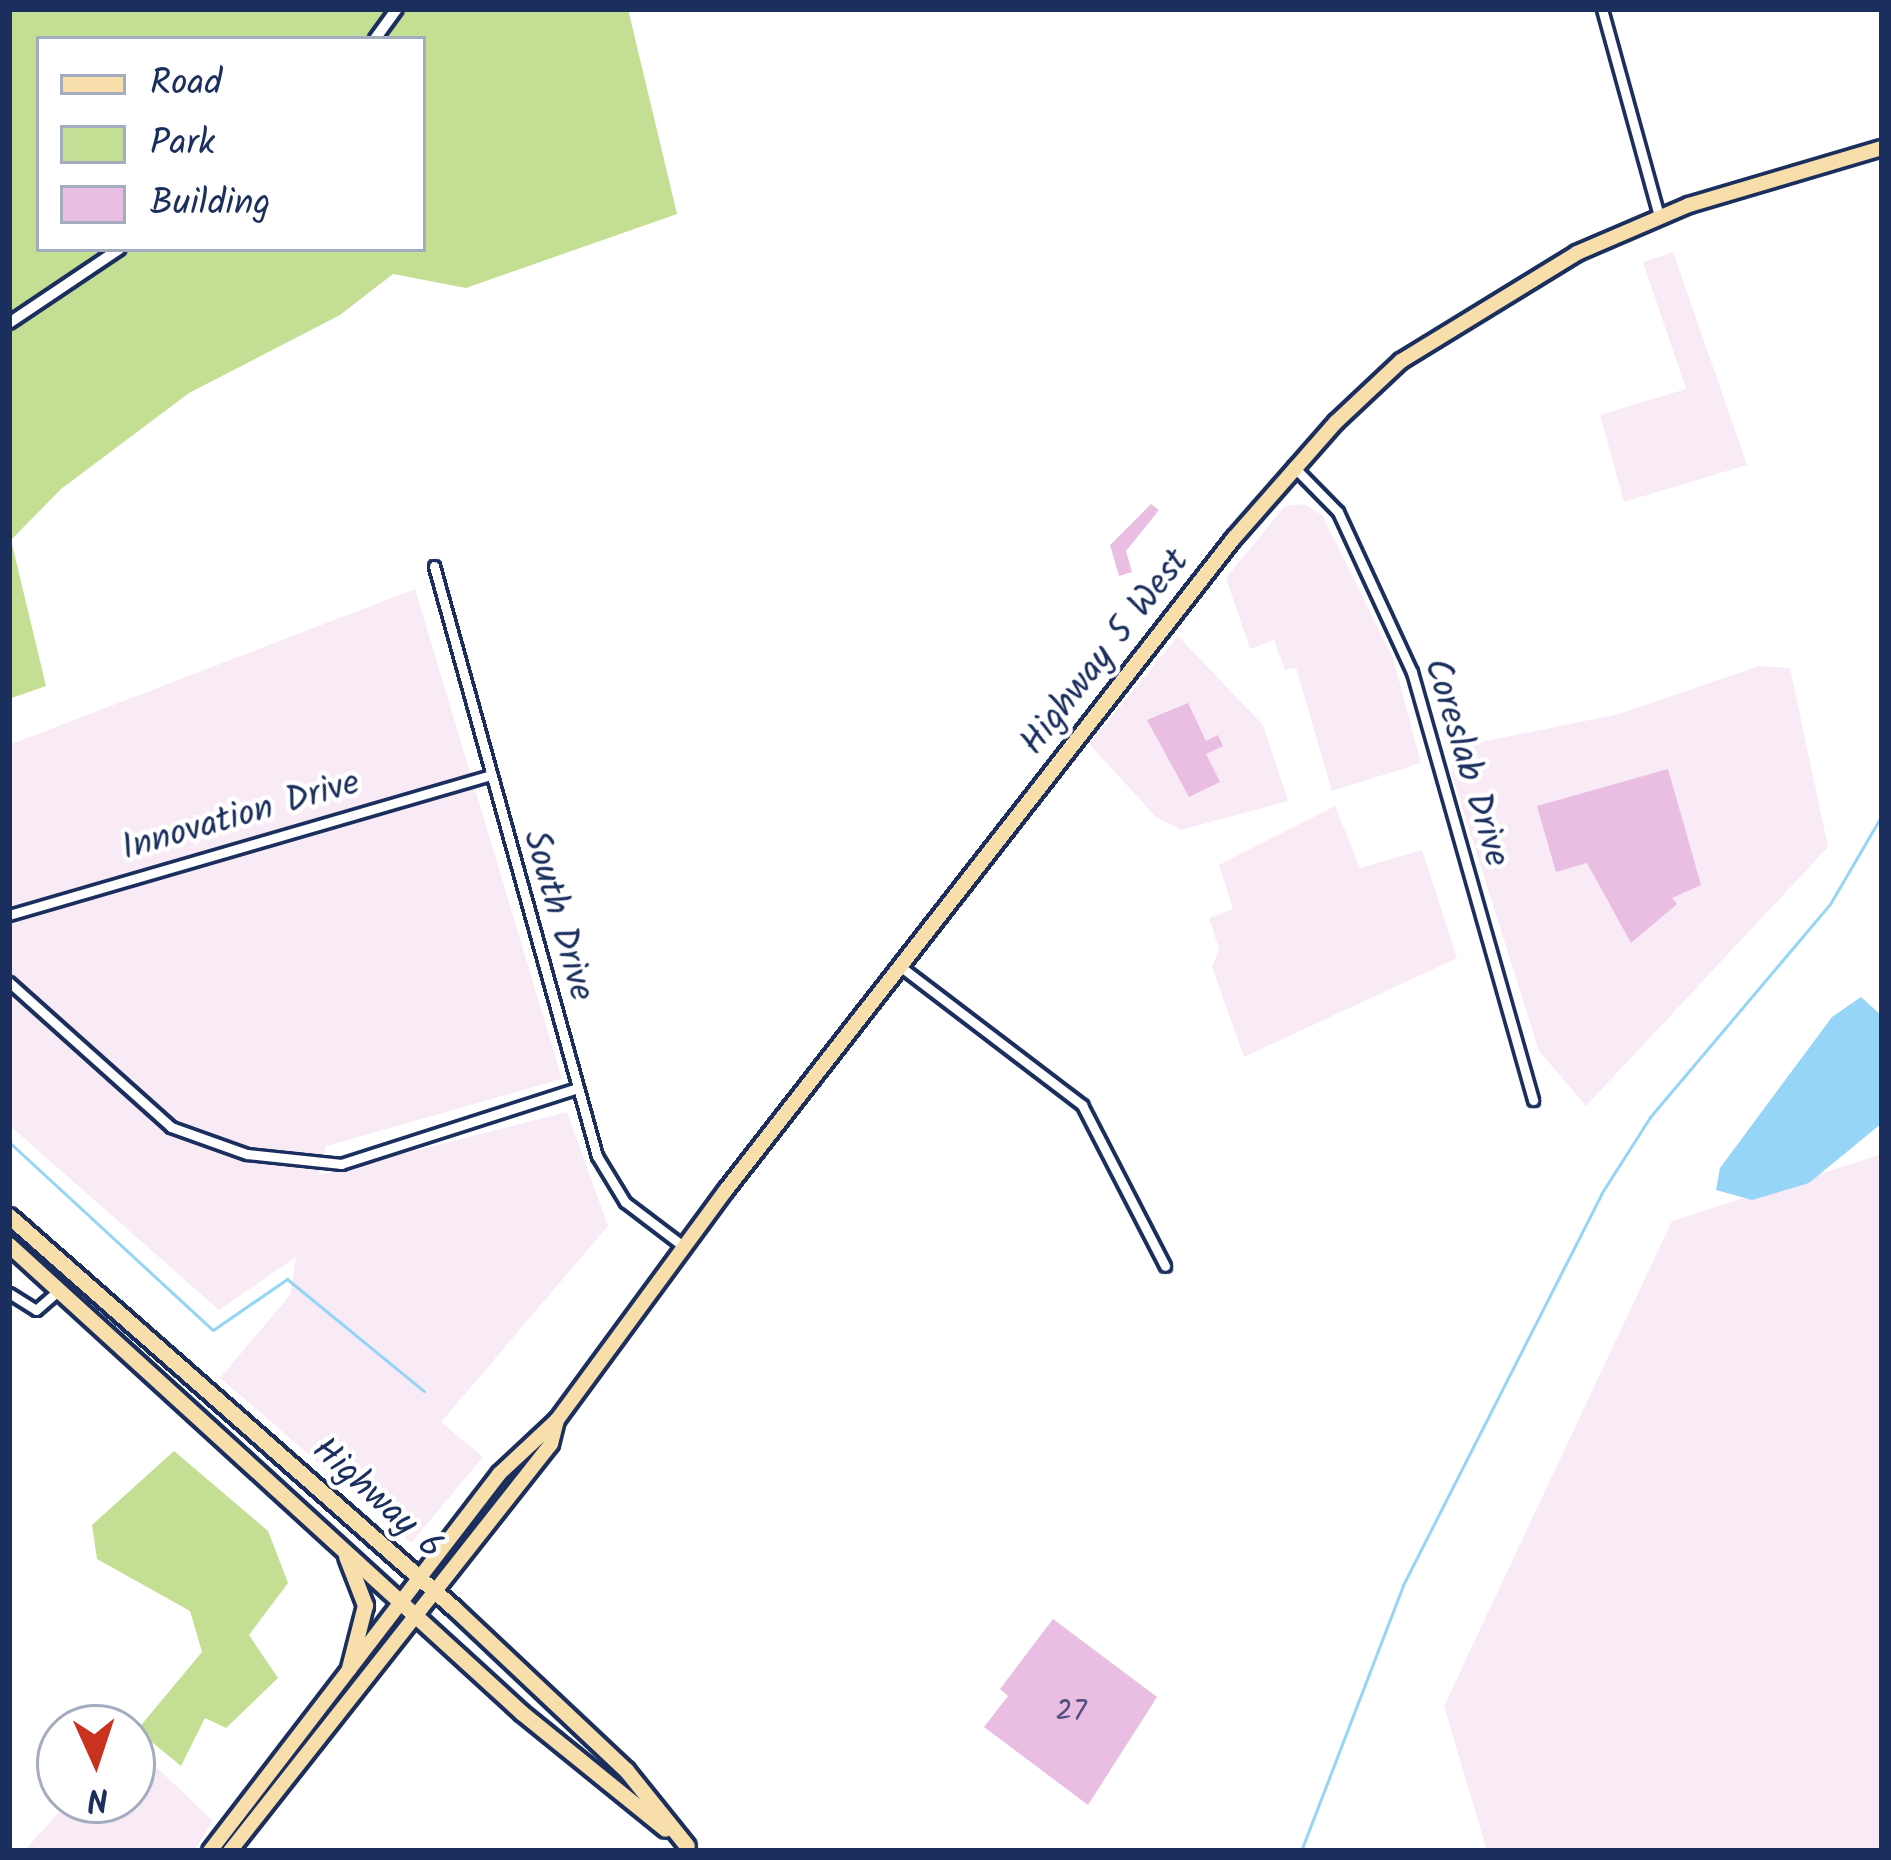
<!DOCTYPE html>
<html>
<head>
<meta charset="utf-8">
<style>
  body { margin:0 }
  #map { position:relative; width:1891px; height:1860px; overflow:hidden; background:#fff; font-family:Kalam,sans-serif }
  div>[style] { position:absolute }
  .built>* { inset:0; background:#f9ebf6 }
  .green>* { inset:0; background:#c4de94 }
  .water>* { inset:0; background:#96d5f7 }
  .stream>* { height:3px; margin:-1.5px; padding:0 1.5px; transform-origin:1.5px; border-radius:1.5px; background:#96d5f7 }
  .building>* { inset:0; background:#eabde2 }
  .roads { filter:drop-shadow(3px 0 #1b2f5e) drop-shadow(-3px 0 #1b2f5e) drop-shadow(0 3px #1b2f5e) drop-shadow(0 -3px #1b2f5e) }
  .minor>* { height:9px; margin:-4.5px; padding:0 4.5px; transform-origin:4.5px; border-radius:4.5px; background:#fff }
  .tertiary>* { height:10px; margin:-5px; padding:0 5px; transform-origin:5px; border-radius:5px; background:#fff }
  .primary>* { height:14px; margin:-7px; padding:0 7px; transform-origin:7px; border-radius:7px; background:#f8deab }
  .trunk>* { height:15px; margin:-7.5px; padding:0 7.5px; transform-origin:7.5px; border-radius:7.5px; background:#f8deab }
  span { translate:-50% -50%; white-space:nowrap; text-align:center; line-height:1.15; -webkit-text-stroke:9px #fff; paint-order:stroke }
  .number-label { font-size:30px; color:#4f527f }
  .number-label span { -webkit-text-stroke-width:0 }
  .street-label { font-size:36px; color:#1b2f5e }
  .frame { position:absolute; inset:0; border:12px solid #1b2f5e; pointer-events:none }
  .legend { position:absolute; left:36px; top:36px; width:390px; height:216px; box-sizing:border-box; background:#fff; border:3px solid #a4acbf; margin:0; padding:15px 21px; list-style:none; font-size:36px; color:#1b2f5e }
  .legend li { display:flex; align-items:center; gap:24px; height:60px }
  .legend b { width:60px; border:3px solid #a4acbf }
  .north { position:absolute; left:36px; top:1704px; width:120px; height:120px; box-sizing:border-box; background:#fff; border:3px solid #a4acbf; border-radius:50%; rotate:177deg; font-size:33px; font-weight:700; line-height:48px; text-align:center; color:#1b2f5e }
  .north::after { content:''; display:block; margin:auto; width:42px; height:54px; background:#c8321e; clip-path:polygon(50% 0,100% 100%,50% 72%,0 100%) }
</style>
</head>
<body>
<div id="map">
  <div class="built">
    <div style="clip-path:polygon(1673px 252px,1747px 465px,1624px 502px,1600px 415px,1686px 389px,1643px 262px)"></div>
    <div style="clip-path:polygon(1304px 504px,1322px 515px,1393px 658px,1421px 763px,1332px 791px,1296px 668px,1285px 670px,1274px 640px,1250px 649px,1226px 578px,1285px 506px)"></div>
    <div style="clip-path:polygon(415px 589px,562px 1079px,326px 1146px,319px 1175px,567px 1112px,608px 1226px,441px 1422px,483px 1457px,411px 1543px,220px 1378px,290px 1295px,296px 1257px,219px 1310px,9px 1125px,9px 745px)"></div>
    <div style="clip-path:polygon(1178px 636px,1263px 725px,1288px 801px,1181px 830px,1156px 817px,1089px 744px)"></div>
    <div style="clip-path:polygon(1759px 666px,1790px 668px,1828px 847px,1586px 1106px,1539px 1051px,1451px 772px,1456px 747px,1619px 714px)"></div>
    <div style="clip-path:polygon(1335px 806px,1360px 868px,1422px 850px,1457px 958px,1244px 1057px,1212px 967px,1219px 949px,1209px 918px,1233px 909px,1219px 865px)"></div>
    <div style="clip-path:polygon(1882px 1154px,1882px 1851px,1487px 1851px,1444px 1706px,1672px 1221px)"></div>
    <div style="clip-path:polygon(132px 1744px,213px 1821px,194px 1851px,24px 1851px,70px 1800px,132px 1800px)"></div>
  </div>
  <div class="green">
    <div style="clip-path:polygon(evenodd,9px 9px,628px 9px,677px 214px,466px 288px,393px 274px,340px 315px,189px 393px,61px 489px,11px 540px,46px 686px,9px 699px,9px 9px,39px 39px,423px 39px,423px 249px,39px 249px,39px 39px)"></div>
    <div style="clip-path:polygon(174px 1451px,268px 1531px,288px 1583px,249px 1635px,278px 1678px,226px 1728px,205px 1718px,181px 1766px,137px 1730px,202px 1652px,190px 1611px,97px 1559px,92px 1525px)"></div>
  </div>
  <div class="water">
    <div style="clip-path:polygon(1861px 997px,1882px 1016px,1882px 1123px,1809px 1183px,1752px 1200px,1716px 1190px,1720px 1168px,1832px 1017px)"></div>
  </div>
  <div class="stream">
    <div style="left:9px;top:706px;width:1px;rotate:90deg"></div>
    <div style="left:9px;top:1142px;width:277px;rotate:42.7deg"></div>
    <div style="left:213px;top:1330px;width:90px;rotate:-34.6deg"></div>
    <div style="left:287px;top:1279px;width:177px;rotate:39.3deg"></div>
    <div style="left:1301px;top:1851px;width:285px;rotate:-69deg"></div>
    <div style="left:1403px;top:1585px;width:438px;rotate:-63.1deg"></div>
    <div style="left:1601px;top:1194px;width:91px;rotate:-57.5deg"></div>
    <div style="left:1650px;top:1117px;width:279px;rotate:-49.8deg"></div>
    <div style="left:1830px;top:904px;width:103px;rotate:-59.7deg"></div>
  </div>
  <div class="building">
    <div style="clip-path:polygon(1151px 504px,1159px 510px,1126px 551px,1132px 572px,1119px 576px,1110px 545px)"></div>
    <div style="clip-path:polygon(1188px 703px,1206px 741px,1218px 735px,1223px 746px,1206px 754px,1220px 782px,1189px 797px,1147px 720px)"></div>
    <div style="clip-path:polygon(1668px 769px,1701px 885px,1672px 898px,1677px 904px,1631px 943px,1587px 863px,1556px 872px,1537px 806px)"></div>
    <div style="clip-path:polygon(1053px 1619px,1157px 1697px,1088px 1805px,984px 1727px,1008px 1696px,1000px 1689px)"></div>
  </div>
  <div class="roads">
    <div class="minor">
      <div style="left:1602px;top:9px;width:215px;rotate:74.6deg"></div>
      <div style="left:1293px;top:466px;width:64px;rotate:45.6deg"></div>
      <div style="left:1338px;top:512px;width:176px;rotate:65.2deg"></div>
      <div style="left:1412px;top:672px;width:445px;rotate:74.2deg"></div>
      <div style="left:434px;top:566px;width:612px;rotate:74.56deg"></div>
      <div style="left:597px;top:1156px;width:54px;rotate:58.7deg"></div>
      <div style="left:625px;top:1202px;width:73px;rotate:37.2deg"></div>
      <div style="left:9px;top:915px;width:500px;rotate:-16.2deg"></div>
      <div style="left:901px;top:967px;width:228px;rotate:37.3deg"></div>
      <div style="left:1082px;top:1105px;width:181px;rotate:62.7deg"></div>
      <div style="left:9px;top:982px;width:217px;rotate:41.8deg"></div>
      <div style="left:171px;top:1127px;width:81px;rotate:19.6deg"></div>
      <div style="left:247px;top:1154px;width:95px;rotate:6.1deg"></div>
      <div style="left:341px;top:1164px;width:249px;rotate:-17.8deg"></div>
      <div style="left:9px;top:1293px;width:32px;rotate:32deg"></div>
      <div style="left:36px;top:1310px;width:32px;rotate:-41deg"></div>
    </div>
    <div class="tertiary">
      <div style="left:375px;top:39px;width:37px;rotate:-54deg"></div>
      <div style="left:9px;top:323px;width:133px;rotate:-33.9deg"></div>
    </div>
    <div class="primary">
      <div style="left:210px;top:1851px;width:475px;rotate:-52.5deg"></div>
      <div style="left:499px;top:1474px;width:79px;rotate:-43deg"></div>
      <div style="left:230px;top:1851px;width:518px;rotate:-51.74deg"></div>
      <div style="left:551px;top:1444px;width:25px;rotate:-76deg"></div>
      <div style="left:557px;top:1420px;width:285px;rotate:-53.7deg"></div>
      <div style="left:726px;top:1190px;width:827px;rotate:-52.08deg"></div>
      <div style="left:1234px;top:538px;width:154px;rotate:-48.7deg"></div>
      <div style="left:1336px;top:422px;width:89px;rotate:-43.2deg"></div>
      <div style="left:1401px;top:361px;width:206px;rotate:-31.5deg"></div>
      <div style="left:1577px;top:253px;width:122px;rotate:-23.2deg"></div>
      <div style="left:1689px;top:205px;width:201px;rotate:-16.5deg"></div>
    </div>
    <div class="trunk">
      <div style="left:9px;top:1216px;width:594px;rotate:41.39deg"></div>
      <div style="left:455px;top:1609px;width:235px;rotate:43.3deg"></div>
      <div style="left:626px;top:1770px;width:97px;rotate:51.2deg"></div>
      <div style="left:9px;top:1245px;width:694px;rotate:42.37deg"></div>
      <div style="left:522px;top:1713px;width:184px;rotate:39deg"></div>
      <div style="left:346px;top:1556px;width:53px;rotate:68.8deg"></div>
      <div style="left:365px;top:1605px;width:65px;rotate:104.3deg"></div>
    </div>
  </div>
  <div class="number-label">
    <span style="left:1071px;top:1712px">27</span>
  </div>
  <div class="street-label">
    <span style="left:1106px;top:653px;rotate:-52deg">Highway 5 West</span>
    <span style="left:1465px;top:763px;rotate:73deg">Coreslab Drive</span>
    <span style="left:241px;top:817px;rotate:-16deg">Innovation Drive</span>
    <span style="left:557px;top:916px;rotate:74deg">South Drive</span>
    <span style="left:377px;top:1499px;rotate:42deg">Highway 6</span>
  </div>
  <div class="frame"></div>
  <ul class="legend">
  <li><b style="height:15px;background:#f8deab"></b>Road</li>
  <li><b style="height:33px;background:#c4de94"></b>Park</li>
  <li><b style="height:33px;background:#eabde2"></b>Building</li>
  </ul>
  <div class="north">N</div>
</div>
</body>
</html>
